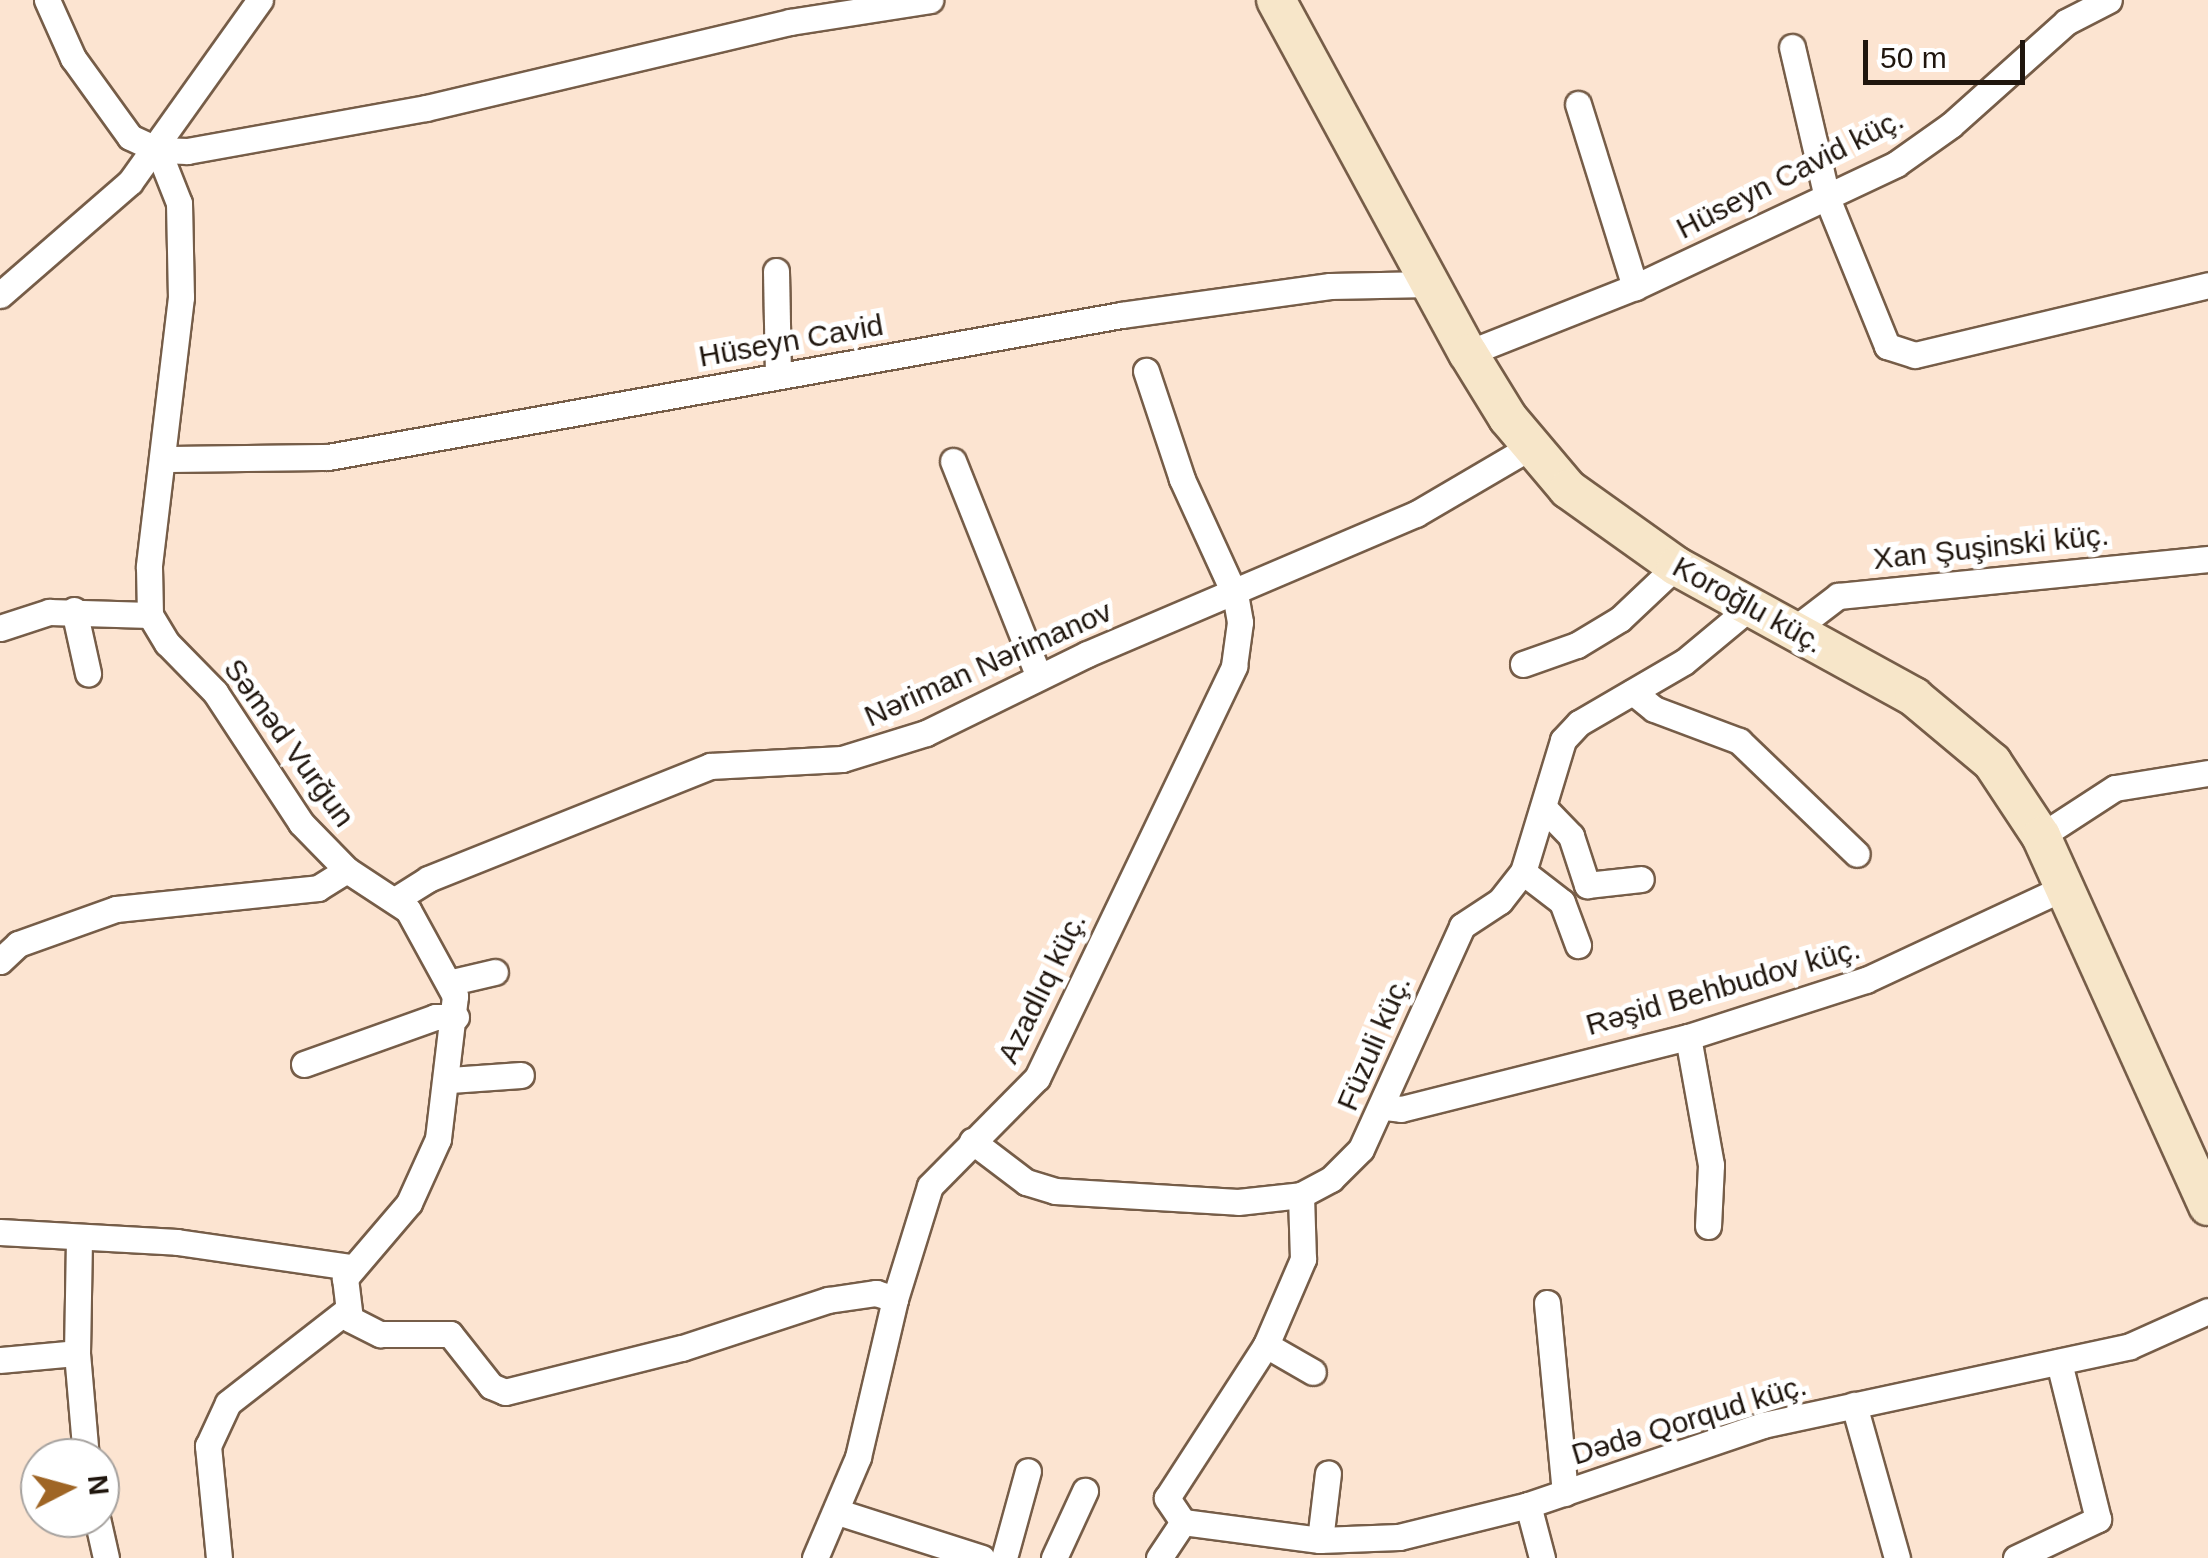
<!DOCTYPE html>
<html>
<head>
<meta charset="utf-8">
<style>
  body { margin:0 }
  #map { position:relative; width:2208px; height:1558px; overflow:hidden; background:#fce4d1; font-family:Arial,sans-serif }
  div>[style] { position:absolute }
  .roads { filter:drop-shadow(2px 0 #765d48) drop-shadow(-2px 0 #765d48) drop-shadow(0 2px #765d48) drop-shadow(0 -2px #765d48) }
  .street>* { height:25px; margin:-12.5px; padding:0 12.5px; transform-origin:12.5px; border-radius:12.5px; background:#fff }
  .secondary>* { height:38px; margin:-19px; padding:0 19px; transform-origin:19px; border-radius:19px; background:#f7e6c9 }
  span { translate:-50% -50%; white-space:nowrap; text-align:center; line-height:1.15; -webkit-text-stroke:10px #fff; paint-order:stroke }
  .street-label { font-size:30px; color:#20160e }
  .north { position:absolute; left:20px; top:1438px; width:100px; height:100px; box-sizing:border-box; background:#fff; border:2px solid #a6a29f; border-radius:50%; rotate:84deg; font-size:28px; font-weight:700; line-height:40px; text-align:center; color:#20160e }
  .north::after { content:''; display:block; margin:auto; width:35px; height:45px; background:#9f6525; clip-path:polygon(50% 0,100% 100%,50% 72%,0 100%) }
  .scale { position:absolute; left:1863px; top:40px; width:162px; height:45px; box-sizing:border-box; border:5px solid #20160e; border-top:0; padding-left:12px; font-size:30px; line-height:35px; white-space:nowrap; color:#20160e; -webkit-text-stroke:8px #fff; paint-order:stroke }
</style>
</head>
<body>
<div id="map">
  <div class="roads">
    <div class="street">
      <div style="left:47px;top:0;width:64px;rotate:65.9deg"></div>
      <div style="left:73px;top:58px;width:97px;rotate:54.2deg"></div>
      <div style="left:130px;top:137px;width:31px;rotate:25deg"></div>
      <div style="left:158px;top:150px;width:29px;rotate:2deg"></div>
      <div style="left:187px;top:151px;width:243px;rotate:-10.2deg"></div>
      <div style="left:426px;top:108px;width:374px;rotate:-13.3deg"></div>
      <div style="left:790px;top:22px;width:142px;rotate:-8.9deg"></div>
      <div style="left:1792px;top:47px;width:155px;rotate:76.9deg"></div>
      <div style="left:1827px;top:198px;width:160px;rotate:67.9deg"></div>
      <div style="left:1887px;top:346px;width:29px;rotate:18deg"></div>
      <div style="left:1915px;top:355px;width:301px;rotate:-13.4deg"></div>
      <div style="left:1578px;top:104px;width:192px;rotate:72.7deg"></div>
      <div style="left:158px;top:150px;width:57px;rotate:68.4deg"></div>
      <div style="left:179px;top:203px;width:94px;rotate:88.8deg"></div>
      <div style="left:181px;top:297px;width:272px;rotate:96.8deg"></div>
      <div style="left:149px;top:567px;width:48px;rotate:88.8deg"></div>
      <div style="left:150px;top:615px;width:33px;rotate:59deg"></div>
      <div style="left:167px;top:643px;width:69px;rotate:45.6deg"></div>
      <div style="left:215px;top:692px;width:157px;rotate:56.7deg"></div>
      <div style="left:301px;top:823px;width:66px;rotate:45.6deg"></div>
      <div style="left:347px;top:870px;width:73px;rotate:33.3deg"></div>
      <div style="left:408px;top:910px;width:98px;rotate:61.3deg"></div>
      <div style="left:455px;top:996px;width:144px;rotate:96.8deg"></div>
      <div style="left:438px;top:1139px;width:70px;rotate:114.4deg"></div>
      <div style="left:409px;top:1203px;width:99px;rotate:130.5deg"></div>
      <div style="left:345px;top:1278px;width:41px;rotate:83deg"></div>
      <div style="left:350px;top:1319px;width:34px;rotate:27deg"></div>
      <div style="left:380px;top:1334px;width:70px"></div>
      <div style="left:450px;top:1334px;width:66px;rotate:51.7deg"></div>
      <div style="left:491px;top:1386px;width:15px;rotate:23deg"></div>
      <div style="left:505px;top:1392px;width:182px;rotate:-14deg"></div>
      <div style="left:682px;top:1348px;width:154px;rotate:-18.2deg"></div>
      <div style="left:828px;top:1300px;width:49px;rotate:-8.3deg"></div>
      <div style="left:876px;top:1293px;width:20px;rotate:18deg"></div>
      <div style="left:776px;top:271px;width:105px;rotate:88.9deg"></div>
      <div style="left:0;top:295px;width:172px;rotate:-41deg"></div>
      <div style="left:130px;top:182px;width:224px;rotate:-54.5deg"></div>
      <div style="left:1468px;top:353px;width:180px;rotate:-21.6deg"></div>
      <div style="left:1635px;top:287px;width:289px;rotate:-25.2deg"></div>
      <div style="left:1896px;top:164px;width:67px;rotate:-35.3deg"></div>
      <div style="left:1951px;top:125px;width:154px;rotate:-41.8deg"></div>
      <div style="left:2066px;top:22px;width:48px;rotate:-27.1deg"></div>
      <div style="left:164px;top:459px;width:164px;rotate:-0.7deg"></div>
      <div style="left:328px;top:457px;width:806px;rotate:-10.15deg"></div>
      <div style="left:1121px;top:315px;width:211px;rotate:-7.9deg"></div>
      <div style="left:1330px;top:286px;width:100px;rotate:-1.1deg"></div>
      <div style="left:953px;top:461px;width:232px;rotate:68.3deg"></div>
      <div style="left:74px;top:610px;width:65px;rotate:77.5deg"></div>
      <div style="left:0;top:628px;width:52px;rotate:-18.1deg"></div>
      <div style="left:49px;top:612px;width:101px;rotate:1.7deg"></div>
      <div style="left:1792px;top:631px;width:58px;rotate:-37.3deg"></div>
      <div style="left:1838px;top:596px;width:372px;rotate:-5.7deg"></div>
      <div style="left:1523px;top:664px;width:57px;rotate:-19.4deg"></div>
      <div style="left:1577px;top:645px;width:50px;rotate:-31.2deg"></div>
      <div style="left:1620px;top:619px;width:77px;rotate:-43.4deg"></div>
      <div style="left:1633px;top:692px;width:27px;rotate:39deg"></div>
      <div style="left:1654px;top:709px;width:91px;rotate:20.6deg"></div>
      <div style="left:1739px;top:741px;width:163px;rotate:43.8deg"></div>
      <div style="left:1544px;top:808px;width:39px;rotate:46deg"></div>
      <div style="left:1571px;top:836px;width:52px;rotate:71.9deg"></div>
      <div style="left:1587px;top:885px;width:54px;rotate:-6.3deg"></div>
      <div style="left:2041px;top:836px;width:88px;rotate:-33deg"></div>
      <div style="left:2115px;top:788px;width:94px;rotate:-9.2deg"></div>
      <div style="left:1523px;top:872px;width:49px;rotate:37.6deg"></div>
      <div style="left:1562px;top:902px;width:46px;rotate:69.6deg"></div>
      <div style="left:398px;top:898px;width:36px;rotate:-32deg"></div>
      <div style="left:428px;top:879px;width:304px;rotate:-21.8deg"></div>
      <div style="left:710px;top:766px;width:132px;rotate:-3deg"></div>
      <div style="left:842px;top:759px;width:88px;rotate:-17.2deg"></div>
      <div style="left:926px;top:733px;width:179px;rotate:-26.1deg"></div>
      <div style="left:1087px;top:654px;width:358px;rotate:-23.1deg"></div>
      <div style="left:1416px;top:514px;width:132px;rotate:-30.4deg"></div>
      <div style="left:0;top:961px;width:25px;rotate:-43deg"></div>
      <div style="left:18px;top:944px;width:104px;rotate:-19.7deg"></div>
      <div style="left:116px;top:909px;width:203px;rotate:-5.9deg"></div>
      <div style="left:318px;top:888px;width:34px;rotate:-32deg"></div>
      <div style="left:452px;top:982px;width:44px;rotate:-13.1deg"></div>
      <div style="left:1688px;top:1037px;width:130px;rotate:79.8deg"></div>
      <div style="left:1711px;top:1165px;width:61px;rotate:92.8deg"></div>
      <div style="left:304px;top:1064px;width:139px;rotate:-19.7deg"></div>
      <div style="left:435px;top:1017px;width:21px"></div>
      <div style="left:450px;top:1080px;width:71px;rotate:-4deg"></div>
      <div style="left:1385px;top:1107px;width:16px;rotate:7deg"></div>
      <div style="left:1401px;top:1109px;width:296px;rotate:-14.1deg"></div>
      <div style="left:1688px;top:1037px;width:187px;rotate:-17.8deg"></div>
      <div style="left:1866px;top:980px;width:220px;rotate:-25deg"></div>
      <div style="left:972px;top:1141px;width:68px;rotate:37.2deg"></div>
      <div style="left:1026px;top:1182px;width:30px;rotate:17deg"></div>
      <div style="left:1055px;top:1191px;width:183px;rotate:3.4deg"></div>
      <div style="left:1238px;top:1202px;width:63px;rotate:-6.3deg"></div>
      <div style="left:0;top:1232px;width:177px;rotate:3.2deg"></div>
      <div style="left:177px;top:1242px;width:176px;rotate:8.2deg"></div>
      <div style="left:79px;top:1239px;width:114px;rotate:91deg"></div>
      <div style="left:77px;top:1353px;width:105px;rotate:85.1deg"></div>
      <div style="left:1547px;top:1303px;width:191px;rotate:84.6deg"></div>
      <div style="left:1266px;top:1345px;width:54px;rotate:29.9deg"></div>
      <div style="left:0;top:1360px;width:77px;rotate:-5.2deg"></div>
      <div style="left:1854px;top:1405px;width:159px;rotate:74.3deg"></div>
      <div style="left:1528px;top:1505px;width:55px;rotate:75.2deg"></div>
      <div style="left:838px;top:1512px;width:151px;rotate:17.7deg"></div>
      <div style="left:97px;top:1518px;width:41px;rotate:77.3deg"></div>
      <div style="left:1183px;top:1522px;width:138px;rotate:7.5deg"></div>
      <div style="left:1320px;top:1540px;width:79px;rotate:-2.2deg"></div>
      <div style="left:1399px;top:1537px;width:133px;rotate:-13.9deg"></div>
      <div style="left:1528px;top:1505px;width:248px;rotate:-18.8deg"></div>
      <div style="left:1763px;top:1425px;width:375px;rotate:-12.1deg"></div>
      <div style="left:2130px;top:1346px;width:85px;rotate:-24.2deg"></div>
      <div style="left:1320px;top:1540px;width:67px;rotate:-83.2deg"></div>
      <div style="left:219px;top:1558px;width:113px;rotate:-95.6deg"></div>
      <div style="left:208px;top:1446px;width:47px;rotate:-65.1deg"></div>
      <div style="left:228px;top:1403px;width:150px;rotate:-37.9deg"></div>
      <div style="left:815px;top:1558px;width:110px;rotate:-66.9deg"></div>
      <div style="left:858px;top:1457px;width:162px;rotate:-76.8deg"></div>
      <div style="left:895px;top:1299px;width:118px;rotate:-72.8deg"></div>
      <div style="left:930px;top:1186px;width:152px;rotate:-45.3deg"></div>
      <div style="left:1037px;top:1078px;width:457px;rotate:-64.4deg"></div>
      <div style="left:1234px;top:666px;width:44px;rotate:-82.2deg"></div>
      <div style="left:1240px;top:622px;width:27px;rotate:-100deg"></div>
      <div style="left:1235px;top:595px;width:128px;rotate:-114.6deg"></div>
      <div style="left:1182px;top:479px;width:114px;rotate:-108.4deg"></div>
      <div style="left:1004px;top:1558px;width:90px;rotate:-74.6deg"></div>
      <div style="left:1054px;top:1558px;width:74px;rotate:-65.2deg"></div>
      <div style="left:1159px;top:1558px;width:43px;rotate:-56.3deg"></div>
      <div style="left:1183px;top:1522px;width:29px;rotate:-124deg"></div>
      <div style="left:1167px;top:1498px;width:182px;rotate:-57.1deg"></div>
      <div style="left:1266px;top:1345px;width:94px;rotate:-66.7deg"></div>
      <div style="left:1303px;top:1259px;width:64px;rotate:-91.8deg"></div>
      <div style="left:1301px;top:1195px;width:34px;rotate:-28deg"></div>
      <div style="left:1331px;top:1179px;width:42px;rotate:-45deg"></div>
      <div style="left:1361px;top:1149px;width:245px;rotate:-65.6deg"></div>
      <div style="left:1462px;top:926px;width:45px;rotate:-33.3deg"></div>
      <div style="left:1500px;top:901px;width:37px;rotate:-52deg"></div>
      <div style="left:1523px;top:872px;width:138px;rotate:-73.1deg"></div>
      <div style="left:1563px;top:740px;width:23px;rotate:-47deg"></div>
      <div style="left:1579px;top:723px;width:121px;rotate:-30.2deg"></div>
      <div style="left:1684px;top:662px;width:85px;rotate:-39.7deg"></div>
      <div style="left:2016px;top:1558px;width:91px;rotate:-25.4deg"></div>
      <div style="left:2098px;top:1519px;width:162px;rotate:-104deg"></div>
    </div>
    <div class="secondary">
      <div style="left:1276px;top:0;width:402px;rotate:61.5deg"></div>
      <div style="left:1468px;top:353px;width:76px;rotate:58.4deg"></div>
      <div style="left:1508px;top:418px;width:93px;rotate:49.8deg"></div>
      <div style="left:1568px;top:489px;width:133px;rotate:35.5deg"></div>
      <div style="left:1676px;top:566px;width:272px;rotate:28.8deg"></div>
      <div style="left:1914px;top:697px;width:102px;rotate:39.8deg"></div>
      <div style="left:1992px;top:762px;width:89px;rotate:56.5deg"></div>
      <div style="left:2041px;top:836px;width:406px;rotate:65.7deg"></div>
    </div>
  </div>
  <div class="street-label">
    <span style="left:1790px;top:174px;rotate:-27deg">Hüseyn Cavid küç.</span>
    <span style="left:791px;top:341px;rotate:-10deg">Hüseyn Cavid</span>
    <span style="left:1991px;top:547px;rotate:-6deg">Xan Şuşinski küç.</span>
    <span style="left:1748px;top:605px;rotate:29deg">Koroğlu küç.</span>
    <span style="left:988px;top:664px;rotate:-24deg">Nəriman Nərimanov</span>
    <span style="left:289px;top:743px;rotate:54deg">Səməd Vurğun</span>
    <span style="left:1723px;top:987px;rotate:-16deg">Rəşid Behbudov küç.</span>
    <span style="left:1042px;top:988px;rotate:-64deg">Azadlıq küç.</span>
    <span style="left:1374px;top:1043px;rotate:-67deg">Füzuli küç.</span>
    <span style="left:1689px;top:1420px;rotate:-17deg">Dədə Qorqud küç.</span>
  </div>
  <div class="north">N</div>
  <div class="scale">50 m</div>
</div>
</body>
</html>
